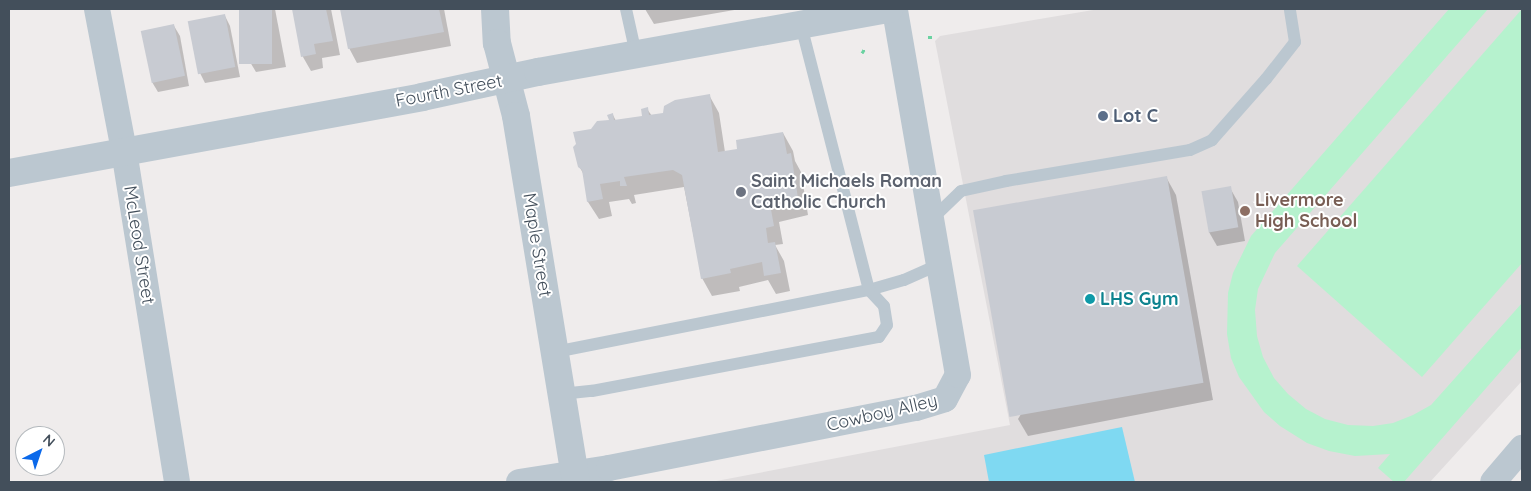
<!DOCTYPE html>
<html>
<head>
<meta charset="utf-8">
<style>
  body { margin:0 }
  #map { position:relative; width:1531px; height:491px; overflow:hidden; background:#efecec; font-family:Quicksand,sans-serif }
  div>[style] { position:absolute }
  .education>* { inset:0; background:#e0ddde }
  .green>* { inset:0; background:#b6f2ce }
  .water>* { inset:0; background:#7fd9f2 }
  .shadow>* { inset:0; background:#0003 }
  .building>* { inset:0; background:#c8cbd2; transform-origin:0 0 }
  .path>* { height:3px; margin-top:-1.5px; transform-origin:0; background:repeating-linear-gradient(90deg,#6bd2a1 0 4px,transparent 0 6.5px) }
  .service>* { height:12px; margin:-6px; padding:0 6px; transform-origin:6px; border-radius:6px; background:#bbc7d0 }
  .minor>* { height:26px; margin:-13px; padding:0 13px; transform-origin:13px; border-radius:13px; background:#bbc7d0 }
  .tertiary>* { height:28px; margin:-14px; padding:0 14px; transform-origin:14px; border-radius:14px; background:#bbc7d0 }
  .dots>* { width:14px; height:14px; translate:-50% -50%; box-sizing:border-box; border:2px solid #fff; border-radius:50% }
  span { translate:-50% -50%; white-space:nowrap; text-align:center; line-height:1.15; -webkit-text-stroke:4px #fff; paint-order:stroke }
  .street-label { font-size:18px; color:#434f5b }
  .service-label { font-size:18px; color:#4e5e75; font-weight:700 }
  .left { translate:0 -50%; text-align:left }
  .worship-label { font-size:18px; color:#5b616d; font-weight:700 }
  .education-label { font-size:18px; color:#785e54; font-weight:700 }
  .culture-label { font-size:18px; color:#0d838f; font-weight:700 }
  .frame { position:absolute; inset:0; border:10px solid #434f5b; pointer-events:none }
  .north { position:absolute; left:15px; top:426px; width:50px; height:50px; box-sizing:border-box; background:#fff; border:1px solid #b4b9bd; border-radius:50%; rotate:41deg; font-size:14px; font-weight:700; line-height:20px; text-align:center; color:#434f5b }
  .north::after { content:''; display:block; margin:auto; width:18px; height:22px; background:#0b69ea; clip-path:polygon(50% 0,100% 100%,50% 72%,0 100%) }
</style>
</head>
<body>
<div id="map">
  <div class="education">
    <div style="clip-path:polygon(1099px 9px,1522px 9px,1522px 381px,1430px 482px,711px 482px,1010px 425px,935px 41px,940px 36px)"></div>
  </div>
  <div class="green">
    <div style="clip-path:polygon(1449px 9px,1488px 9px,1275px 253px,1258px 289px,1255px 310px,1257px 336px,1263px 357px,1274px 378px,1288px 394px,1306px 409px,1325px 419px,1348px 425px,1373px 426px,1393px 423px,1413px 415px,1431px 405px,1522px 303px,1522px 347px,1404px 482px,1394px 482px,1378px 468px,1390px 454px,1355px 456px,1329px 451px,1307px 443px,1280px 426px,1264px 412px,1239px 377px,1231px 358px,1227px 334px,1228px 293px,1233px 273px,1251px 236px)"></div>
    <div style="clip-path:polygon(1522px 9px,1522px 263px,1422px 377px,1297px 266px)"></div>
  </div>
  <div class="water">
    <div style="clip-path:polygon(1122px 427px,1135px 482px,989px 482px,984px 455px)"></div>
  </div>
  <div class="shadow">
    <div style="clip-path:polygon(240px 9px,275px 9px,286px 67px,256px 72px,250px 62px)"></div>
    <div style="clip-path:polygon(293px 9px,331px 9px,340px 55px,322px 58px,323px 68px,311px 71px,303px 57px)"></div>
    <div style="clip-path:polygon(342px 9px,444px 9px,451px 46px,357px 63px,349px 48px)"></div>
    <div style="clip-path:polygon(645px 9px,740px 9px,654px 24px)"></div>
    <div style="clip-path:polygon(225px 16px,230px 26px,240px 77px,205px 83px,200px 73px)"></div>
    <div style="clip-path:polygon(174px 26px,180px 36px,189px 86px,158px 92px,152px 82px)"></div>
    <div style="clip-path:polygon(709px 95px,719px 113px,725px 152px,739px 150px,783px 133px,793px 151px,795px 161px,801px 172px,808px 215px,779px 222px,783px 244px,775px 245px,784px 261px,790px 291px,776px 294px,768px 280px,739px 287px,740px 291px,712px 296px,702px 278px,684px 187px,634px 195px,636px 203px,632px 204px,629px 199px,609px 202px,612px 216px,599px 219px,588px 202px,584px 175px,579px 166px,592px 130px,610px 121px,613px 115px,616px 121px,644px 117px,647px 109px,652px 116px,664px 114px)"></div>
    <div style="clip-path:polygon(1166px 177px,1176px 195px,1213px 400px,1028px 436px,1018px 419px)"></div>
    <div style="clip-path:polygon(1230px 188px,1238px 202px,1245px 241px,1217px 246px,1209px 232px)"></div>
  </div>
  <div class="building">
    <div style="left:239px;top:9px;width:33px;height:55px"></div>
    <div style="clip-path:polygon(292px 9px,326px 9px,333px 41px,314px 44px,316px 54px,301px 57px)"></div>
    <div style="clip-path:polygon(340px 9px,439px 9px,444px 32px,348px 49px)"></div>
    <div style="left:225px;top:14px;width:54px;height:38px;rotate:79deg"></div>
    <div style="left:174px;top:24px;width:53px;height:34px;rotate:78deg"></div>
    <div style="clip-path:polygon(710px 94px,718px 152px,737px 149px,736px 140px,783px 132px,787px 154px,791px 153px,798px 198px,770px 204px,774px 226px,766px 228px,768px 243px,775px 242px,781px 273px,764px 276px,762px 262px,730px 269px,731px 273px,701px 279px,682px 175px,673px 170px,624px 177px,627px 186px,620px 186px,620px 181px,600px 184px,603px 199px,587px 202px,582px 170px,578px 167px,573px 147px,576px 144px,573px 132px,591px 129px,597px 121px,609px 120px,607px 115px,613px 113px,614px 120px,642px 116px,641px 109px,648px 107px,649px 115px,663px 113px,664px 106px,675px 100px)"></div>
    <div style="left:1167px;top:176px;width:210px;height:197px;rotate:80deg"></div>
    <div style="left:1231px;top:186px;width:42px;height:30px;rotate:80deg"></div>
  </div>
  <div class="path">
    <div style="left:928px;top:37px;width:4px"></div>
    <div style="left:862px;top:53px;width:6px;rotate:-59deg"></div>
  </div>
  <div class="service">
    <div style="left:626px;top:9px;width:46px;rotate:77.5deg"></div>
    <div style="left:932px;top:219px;width:40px;rotate:-44deg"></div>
    <div style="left:961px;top:191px;width:46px;rotate:-12.5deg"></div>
    <div style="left:1006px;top:181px;width:187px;rotate:-9.6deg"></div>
    <div style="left:1190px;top:150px;width:24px;rotate:-24deg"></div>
    <div style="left:1212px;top:140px;width:81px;rotate:-48.5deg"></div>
    <div style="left:1266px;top:79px;width:47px;rotate:-51.9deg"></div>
    <div style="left:1295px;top:42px;width:33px;rotate:-99deg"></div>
    <div style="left:555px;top:352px;width:320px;rotate:-11.2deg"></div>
    <div style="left:869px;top:290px;width:36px;rotate:-16deg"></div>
    <div style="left:904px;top:280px;width:37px;rotate:-24deg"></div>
    <div style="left:561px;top:394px;width:31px;rotate:-6deg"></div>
    <div style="left:592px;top:391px;width:292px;rotate:-10.7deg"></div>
    <div style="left:879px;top:337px;width:14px;rotate:-56deg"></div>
    <div style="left:887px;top:325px;width:19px;rotate:-99deg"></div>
    <div style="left:884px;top:306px;width:22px;rotate:-133deg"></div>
    <div style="left:869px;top:290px;width:274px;rotate:-104.4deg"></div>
  </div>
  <div class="minor">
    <div style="left:97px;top:9px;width:145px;rotate:79.2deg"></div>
    <div style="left:124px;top:151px;width:335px;rotate:80.9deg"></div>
    <div style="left:519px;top:482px;width:91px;rotate:-8.8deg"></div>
    <div style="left:609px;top:468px;width:313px;rotate:-11.1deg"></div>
    <div style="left:916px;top:408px;width:30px;rotate:-17deg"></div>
    <div style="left:945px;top:399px;width:27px;rotate:-62deg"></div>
    <div style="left:958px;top:375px;width:371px;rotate:-99.8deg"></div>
    <div style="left:1493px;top:482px;width:45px;rotate:-49.5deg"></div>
  </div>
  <div class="tertiary">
    <div style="left:495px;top:9px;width:34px;rotate:87deg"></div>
    <div style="left:497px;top:43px;width:75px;rotate:75.4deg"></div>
    <div style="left:516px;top:116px;width:371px;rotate:80.7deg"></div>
    <div style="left:9px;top:173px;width:420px;rotate:-10.4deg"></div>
    <div style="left:422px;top:97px;width:119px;rotate:-12.2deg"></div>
    <div style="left:538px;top:72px;width:357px;rotate:-10.2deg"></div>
  </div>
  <div class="dots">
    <div style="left:1103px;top:116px;background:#5c6f8a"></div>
    <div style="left:741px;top:192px;background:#6b7280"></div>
    <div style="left:1245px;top:211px;background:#8d6e63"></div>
    <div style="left:1090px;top:299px;background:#0f9aa8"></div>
  </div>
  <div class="street-label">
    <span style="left:449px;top:91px;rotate:-11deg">Fourth Street</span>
    <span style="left:139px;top:245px;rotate:81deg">McLeod Street</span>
    <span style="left:537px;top:245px;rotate:81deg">Maple Street</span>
    <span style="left:882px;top:413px;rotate:-13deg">Cowboy Alley</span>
  </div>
  <div class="service-label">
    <span class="left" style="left:1113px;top:116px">Lot C</span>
  </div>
  <div class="worship-label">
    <span class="left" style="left:751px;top:192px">Saint Michaels Roman<br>Catholic Church</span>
  </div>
  <div class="education-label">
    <span class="left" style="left:1255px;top:211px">Livermore<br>High School</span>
  </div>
  <div class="culture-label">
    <span class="left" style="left:1100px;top:299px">LHS Gym</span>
  </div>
  <div class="frame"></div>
  <div class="north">N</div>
</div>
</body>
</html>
